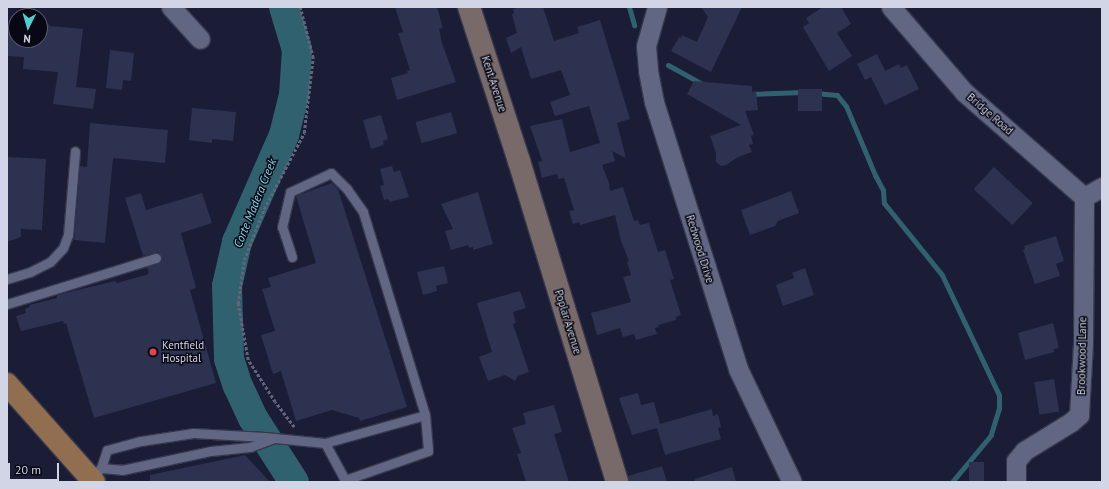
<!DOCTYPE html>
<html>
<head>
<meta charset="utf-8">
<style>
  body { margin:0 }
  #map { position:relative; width:1109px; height:489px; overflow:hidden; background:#1a1d35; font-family:"PT Sans",sans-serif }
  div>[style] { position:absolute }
  .stream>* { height:5px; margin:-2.5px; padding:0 2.5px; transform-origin:2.5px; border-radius:2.5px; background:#30616e }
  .river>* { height:30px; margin:-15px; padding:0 15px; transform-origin:15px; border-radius:15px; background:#30616e }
  .building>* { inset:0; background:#2d3251; transform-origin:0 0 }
  .path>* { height:2.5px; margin-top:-1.25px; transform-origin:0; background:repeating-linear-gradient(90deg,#63667b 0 3px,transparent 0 5px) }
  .roads { filter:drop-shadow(1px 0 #37384c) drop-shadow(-1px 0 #37384c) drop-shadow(0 1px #37384c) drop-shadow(0 -1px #37384c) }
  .lane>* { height:9px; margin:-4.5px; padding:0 4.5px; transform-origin:4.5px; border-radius:4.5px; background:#616683 }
  .street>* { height:19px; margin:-9.5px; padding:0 9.5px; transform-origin:9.5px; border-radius:9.5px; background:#616683 }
  .secondary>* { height:22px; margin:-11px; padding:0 11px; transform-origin:11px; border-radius:11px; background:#796a6a }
  .primary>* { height:22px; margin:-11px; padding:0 11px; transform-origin:11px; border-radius:11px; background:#926e51 }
  .dots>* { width:11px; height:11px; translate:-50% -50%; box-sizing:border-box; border:2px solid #070813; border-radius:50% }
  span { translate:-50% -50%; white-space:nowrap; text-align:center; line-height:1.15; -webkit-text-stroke:3px #070813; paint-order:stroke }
  .street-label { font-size:11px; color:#d2d5e6 }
  .poi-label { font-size:11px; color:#d2d5e6 }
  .left { translate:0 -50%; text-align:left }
  .water-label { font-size:12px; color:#83d6ed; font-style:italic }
  .frame { position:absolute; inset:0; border:8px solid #d2d5e6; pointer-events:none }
  .north { position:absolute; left:8px; top:8px; width:40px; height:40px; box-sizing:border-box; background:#070813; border:1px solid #585a67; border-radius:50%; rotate:185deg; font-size:11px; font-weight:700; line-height:16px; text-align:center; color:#d2d5e6 }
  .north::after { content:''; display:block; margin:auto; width:14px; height:18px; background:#52cdcf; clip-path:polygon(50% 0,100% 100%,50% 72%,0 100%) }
  .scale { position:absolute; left:8px; top:463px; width:51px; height:18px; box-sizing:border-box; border:2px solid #d2d5e6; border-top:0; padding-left:5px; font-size:12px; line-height:14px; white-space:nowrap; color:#d2d5e6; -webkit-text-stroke:3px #070813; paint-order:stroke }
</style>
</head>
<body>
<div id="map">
  <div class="stream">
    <div style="left:629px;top:7px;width:19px;rotate:74deg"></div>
    <div style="left:668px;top:65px;width:39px;rotate:29deg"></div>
    <div style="left:815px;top:93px;width:22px;rotate:5deg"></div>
    <div style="left:837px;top:95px;width:14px;rotate:51deg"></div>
    <div style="left:846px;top:106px;width:75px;rotate:67.2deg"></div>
    <div style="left:875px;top:175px;width:17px;rotate:62deg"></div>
    <div style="left:883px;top:190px;width:13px;rotate:86deg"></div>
    <div style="left:884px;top:203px;width:92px;rotate:51.1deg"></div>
    <div style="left:942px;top:275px;width:133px;rotate:64.6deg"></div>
    <div style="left:999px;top:395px;width:13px;rotate:90deg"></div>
    <div style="left:999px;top:408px;width:28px;rotate:107deg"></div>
    <div style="left:991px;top:435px;width:61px;rotate:129.7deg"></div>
    <div style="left:751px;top:94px;width:52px;rotate:-2.2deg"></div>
  </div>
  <div class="river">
    <div style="left:284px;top:7px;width:45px;rotate:73.2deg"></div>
    <div style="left:297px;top:50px;width:45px;rotate:93.8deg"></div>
    <div style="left:294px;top:95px;width:41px;rotate:104deg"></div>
    <div style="left:284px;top:135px;width:117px;rotate:113.7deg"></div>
    <div style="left:237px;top:242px;width:45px;rotate:102.8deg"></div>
    <div style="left:227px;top:286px;width:73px;rotate:88.4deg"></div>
    <div style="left:229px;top:359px;width:28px;rotate:72deg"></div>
    <div style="left:238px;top:386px;width:35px;rotate:65deg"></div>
    <div style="left:253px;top:418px;width:76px;rotate:57.4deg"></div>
  </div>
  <div class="building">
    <div style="clip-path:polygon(395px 7px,437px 7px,443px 28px,439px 29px,442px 43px,456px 82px,397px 100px,391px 78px,408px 73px,407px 71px,410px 70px,398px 33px,403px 32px)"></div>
    <div style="clip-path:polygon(521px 7px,543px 7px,554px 41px,579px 33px,577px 27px,600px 20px,630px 119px,617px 123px,626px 158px,612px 151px,615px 161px,602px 165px,609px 183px,610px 191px,623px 187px,634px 221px,638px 220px,640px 225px,649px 223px,658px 252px,665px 250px,674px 279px,670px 280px,681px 315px,676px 317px,676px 320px,658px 325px,659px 327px,655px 328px,657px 334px,636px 340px,634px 334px,623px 337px,620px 328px,597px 335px,591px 313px,631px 302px,623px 277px,631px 275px,627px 262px,629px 261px,621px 241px,615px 215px,580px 225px,579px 222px,573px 224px,569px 211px,574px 210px,564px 178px,558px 179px,557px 174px,542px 178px,538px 162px,542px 161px,530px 126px,562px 119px,570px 152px,600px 143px,589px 106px,555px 116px,550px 102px,570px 95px,561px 70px,531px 79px,521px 47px,511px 53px,506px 38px,517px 33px,512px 14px,514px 13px,513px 9px)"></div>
    <div style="clip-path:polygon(701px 7px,742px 7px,711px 72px,671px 51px,679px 37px,681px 38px,682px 35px,697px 42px,708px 17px)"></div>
    <div style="clip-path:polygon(823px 7px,841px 7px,851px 24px,837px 33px,852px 56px,829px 71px,803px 27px,809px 23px,806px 18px)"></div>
    <div style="clip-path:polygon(40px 14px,50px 26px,83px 29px,76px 87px,96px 89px,93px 109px,53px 104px,58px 72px,23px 69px,24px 57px,7px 56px,7px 29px,16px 30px,16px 40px,40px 40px)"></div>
    <div style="clip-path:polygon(110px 50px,134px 53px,131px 81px,123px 80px,122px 90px,106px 88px)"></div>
    <div style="clip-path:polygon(877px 54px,885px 71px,899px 64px,901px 68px,907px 65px,919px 89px,885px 105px,871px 77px,865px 80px,857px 64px)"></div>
    <div style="clip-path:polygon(694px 81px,752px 86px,752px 92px,756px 91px,758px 110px,745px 111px,754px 135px,751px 136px,753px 144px,749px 145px,752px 152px,738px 157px,726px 165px,721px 166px,716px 162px,716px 153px,710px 136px,741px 125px,687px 94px)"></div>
    <div style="left:798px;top:89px;width:24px;height:22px"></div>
    <div style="clip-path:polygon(192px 108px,236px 112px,233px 141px,212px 139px,212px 143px,189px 140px)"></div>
    <div style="left:451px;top:112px;width:22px;height:37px;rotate:74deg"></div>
    <div style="clip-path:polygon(381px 115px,388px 139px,383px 141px,384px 145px,371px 149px,363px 120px)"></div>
    <div style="clip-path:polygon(90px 123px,168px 130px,165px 163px,113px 158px,105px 243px,74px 240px,80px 166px,87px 167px)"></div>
    <div style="clip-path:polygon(7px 157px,46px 159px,42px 230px,21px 229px,21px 237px,7px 242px)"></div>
    <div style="clip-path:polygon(392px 166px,394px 172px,400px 170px,409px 197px,390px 202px,388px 199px,384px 200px,380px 186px,384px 185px,380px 169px)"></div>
    <div style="left:994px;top:167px;width:53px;height:30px;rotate:43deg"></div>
    <div style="clip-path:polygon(332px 183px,338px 189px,407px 407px,360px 421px,359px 418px,332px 410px,296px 421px,281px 371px,273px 374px,261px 335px,275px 331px,262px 289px,271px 287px,268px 278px,316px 263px,296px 196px)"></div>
    <div style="clip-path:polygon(791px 191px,799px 213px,778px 221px,775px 226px,750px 235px,741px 210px)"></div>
    <div style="clip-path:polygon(478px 192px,493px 244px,473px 250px,473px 247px,469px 248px,468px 245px,451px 250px,445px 231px,453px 229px,441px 204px)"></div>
    <div style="clip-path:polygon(141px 193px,146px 210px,202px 193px,212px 223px,181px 233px,196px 288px,190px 290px,216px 383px,94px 418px,66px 323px,64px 324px,63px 321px,21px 331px,16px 316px,26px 313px,25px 309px,30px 307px,29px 305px,57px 298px,57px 295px,115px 281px,117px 283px,146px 275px,149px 273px,147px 267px,160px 262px,162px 257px,158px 252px,143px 256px,125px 198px)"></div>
    <div style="clip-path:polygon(1056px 236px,1064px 261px,1056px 264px,1060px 276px,1035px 284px,1023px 250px,1025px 249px,1024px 246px)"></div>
    <div style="clip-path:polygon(444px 266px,448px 283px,436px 286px,437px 291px,423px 295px,417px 272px)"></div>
    <div style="clip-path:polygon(805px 268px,814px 295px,783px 306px,776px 285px,794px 278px,792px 273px)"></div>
    <div style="clip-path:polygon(520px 291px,526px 308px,513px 312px,516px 323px,513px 324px,529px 372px,518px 376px,515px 381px,505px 375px,488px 381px,479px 357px,492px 352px,477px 303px)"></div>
    <div style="clip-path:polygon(1053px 323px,1059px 348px,1054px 349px,1054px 352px,1025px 360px,1018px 333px)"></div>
    <div style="left:1054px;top:379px;width:33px;height:20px;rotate:81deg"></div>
    <div style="clip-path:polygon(638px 393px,641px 405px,654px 402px,660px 424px,712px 409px,713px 416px,718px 414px,721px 427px,718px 428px,721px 439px,665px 455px,657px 428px,632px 435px,619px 398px)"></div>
    <div style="clip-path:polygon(554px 405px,562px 432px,554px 434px,569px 482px,526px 482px,517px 454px,521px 453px,512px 428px,526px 424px,523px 413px)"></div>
    <div style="clip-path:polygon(245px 455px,270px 482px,150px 482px,150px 475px)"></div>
    <div style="left:969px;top:462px;width:15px;height:20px"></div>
    <div style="clip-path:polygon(662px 466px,667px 482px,629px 482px,628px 476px)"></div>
    <div style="clip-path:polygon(732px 467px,736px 482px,695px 482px,695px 479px)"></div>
  </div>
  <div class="path">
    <div style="left:294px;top:427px;width:31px;rotate:-127deg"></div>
    <div style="left:275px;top:402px;width:50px;rotate:-122.7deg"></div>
    <div style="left:248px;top:360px;width:57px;rotate:-100.1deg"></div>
    <div style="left:238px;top:304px;width:44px;rotate:-82.2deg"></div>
    <div style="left:244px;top:260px;width:55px;rotate:-68.6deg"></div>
    <div style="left:264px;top:209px;width:86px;rotate:-62.2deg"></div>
    <div style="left:304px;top:133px;width:76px;rotate:-83.2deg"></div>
    <div style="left:313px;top:58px;width:53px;rotate:-104.3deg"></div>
  </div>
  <div class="roads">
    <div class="lane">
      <div style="left:292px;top:257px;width:32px;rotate:-108deg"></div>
      <div style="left:282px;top:227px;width:36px;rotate:-77deg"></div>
      <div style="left:290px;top:192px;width:45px;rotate:-24.9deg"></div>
      <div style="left:331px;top:173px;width:23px;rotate:45deg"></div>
      <div style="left:347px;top:189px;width:28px;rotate:55deg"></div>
      <div style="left:363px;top:212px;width:212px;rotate:73deg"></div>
      <div style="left:425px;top:415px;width:36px;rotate:85deg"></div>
      <div style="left:428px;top:451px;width:88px;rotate:160.7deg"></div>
      <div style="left:345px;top:480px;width:42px;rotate:-118.4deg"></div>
      <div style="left:7px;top:279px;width:24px;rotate:-17deg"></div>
      <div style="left:30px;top:272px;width:22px;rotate:-27deg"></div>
      <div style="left:50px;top:262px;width:19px;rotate:-47deg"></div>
      <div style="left:63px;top:248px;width:14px;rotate:-69deg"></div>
      <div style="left:68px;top:235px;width:84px;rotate:-85.2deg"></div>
      <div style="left:7px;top:304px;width:156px;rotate:-17.2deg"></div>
      <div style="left:101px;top:468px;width:21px;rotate:5deg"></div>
      <div style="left:122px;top:470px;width:91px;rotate:-12.1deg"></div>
      <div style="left:211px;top:451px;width:39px;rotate:-6deg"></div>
      <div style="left:250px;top:447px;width:23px;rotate:-20deg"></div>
      <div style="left:91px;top:479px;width:15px;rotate:-48deg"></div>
      <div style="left:101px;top:468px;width:19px;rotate:-72deg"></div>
      <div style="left:107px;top:450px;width:35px;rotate:-15deg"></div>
      <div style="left:141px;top:441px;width:53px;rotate:-8.7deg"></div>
      <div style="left:193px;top:433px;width:72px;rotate:3.2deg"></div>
      <div style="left:265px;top:437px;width:60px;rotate:5.7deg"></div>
      <div style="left:325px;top:443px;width:104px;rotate:-15.6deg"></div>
    </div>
    <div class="street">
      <div style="left:171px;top:7px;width:43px;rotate:47.8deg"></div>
      <div style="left:657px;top:7px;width:41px;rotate:105.8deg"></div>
      <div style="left:646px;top:46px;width:25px;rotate:85deg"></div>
      <div style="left:648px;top:71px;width:32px;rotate:79deg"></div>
      <div style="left:654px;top:102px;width:280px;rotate:72.5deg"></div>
      <div style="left:738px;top:369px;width:125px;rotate:64.5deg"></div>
      <div style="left:891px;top:7px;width:112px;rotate:49.3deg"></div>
      <div style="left:964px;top:92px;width:159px;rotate:41.2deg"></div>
      <div style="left:1084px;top:197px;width:21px;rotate:-29deg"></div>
      <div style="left:1016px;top:482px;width:21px;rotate:-90deg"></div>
      <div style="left:1016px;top:461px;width:13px;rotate:-51deg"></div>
      <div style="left:1024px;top:451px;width:55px;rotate:-31.7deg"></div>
      <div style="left:1071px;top:422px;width:11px;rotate:-41deg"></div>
      <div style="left:1079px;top:415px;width:71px;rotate:-86.8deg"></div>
      <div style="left:1083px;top:344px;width:147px;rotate:-89.6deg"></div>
    </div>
    <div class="secondary">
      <div style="left:469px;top:7px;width:162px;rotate:72deg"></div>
      <div style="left:519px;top:161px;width:336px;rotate:73deg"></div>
    </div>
    <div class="primary">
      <div style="left:7px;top:384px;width:131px;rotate:48.4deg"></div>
    </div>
  </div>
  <div class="dots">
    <div style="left:153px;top:352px;background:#e0444e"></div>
  </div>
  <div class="street-label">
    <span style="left:494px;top:84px;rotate:72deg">Kent Avenue</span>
    <span style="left:990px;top:114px;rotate:41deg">Bridge Road</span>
    <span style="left:700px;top:249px;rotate:73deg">Redwood Drive</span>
    <span style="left:568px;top:322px;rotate:73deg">Poplar Avenue</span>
    <span style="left:1082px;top:356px;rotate:-89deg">Brookwood Lane</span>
  </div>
  <div class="poi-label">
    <span class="left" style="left:162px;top:352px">Kentfield<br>Hospital</span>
  </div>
  <div class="water-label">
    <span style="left:255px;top:203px;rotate:-68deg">Corte Madera Creek</span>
  </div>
  <div class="frame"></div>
  <div class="north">N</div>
  <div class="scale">20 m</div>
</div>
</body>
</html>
